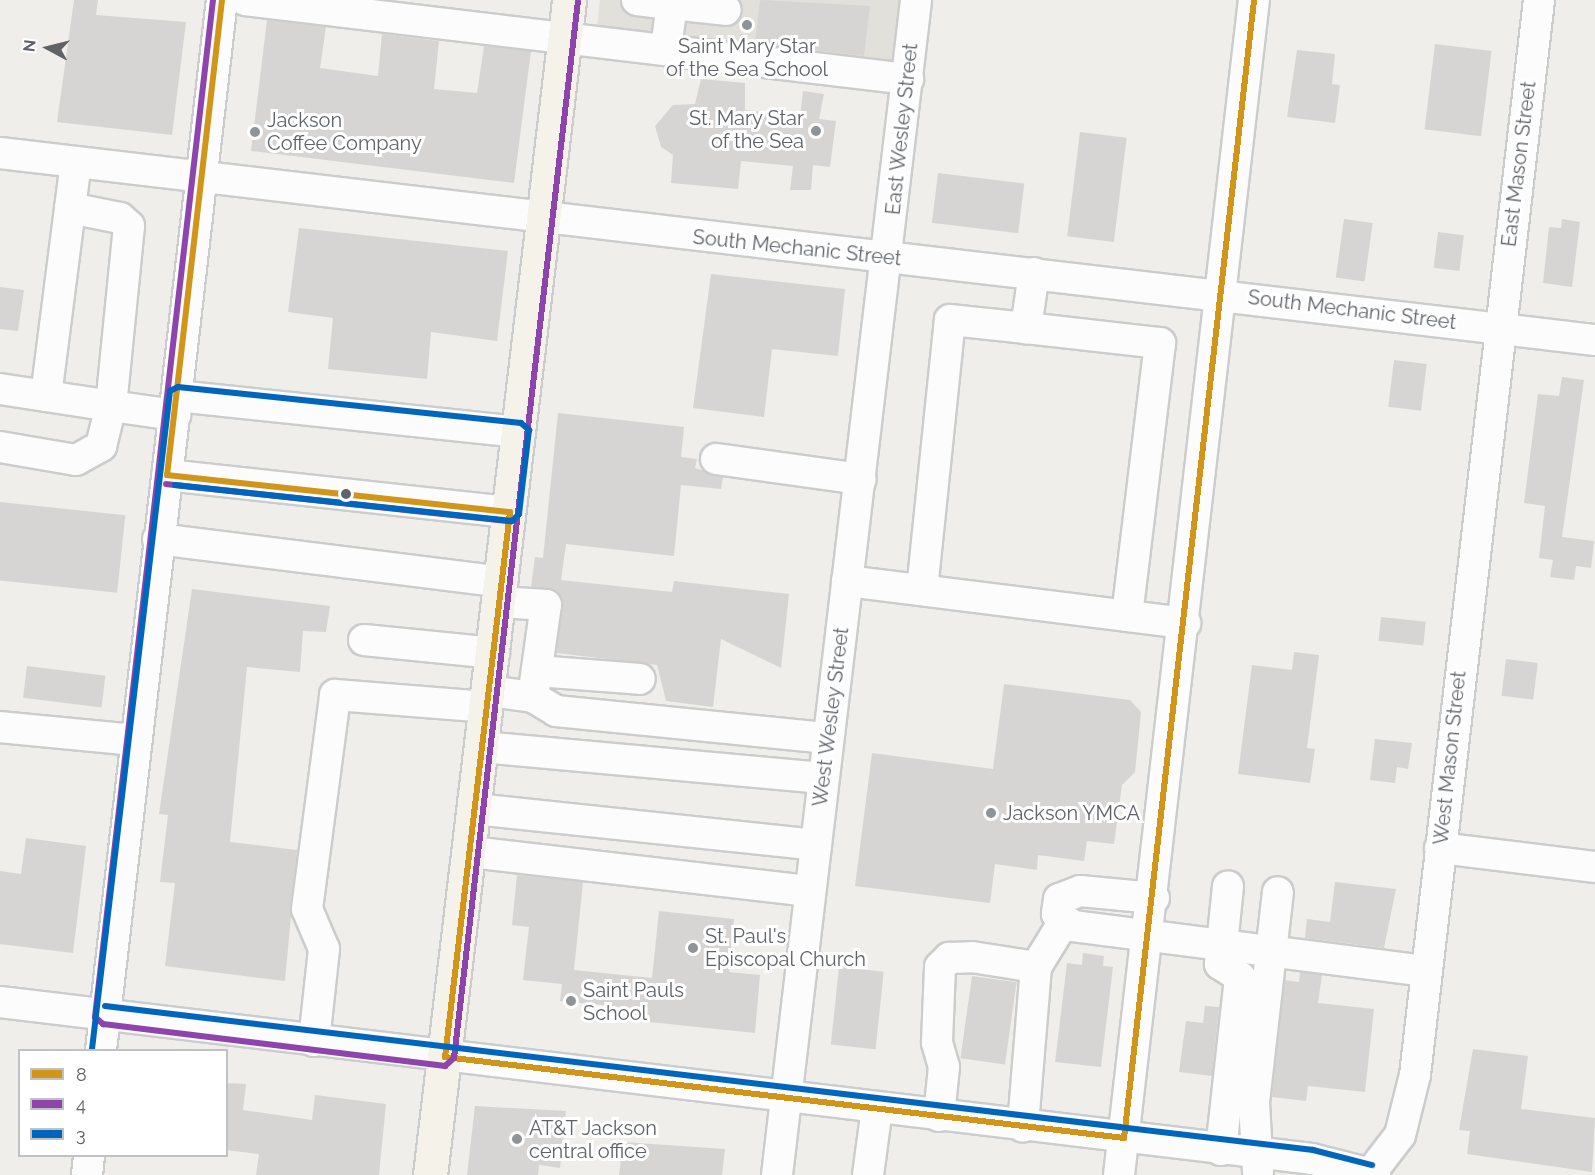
<!DOCTYPE html>
<html>
<head>
<meta charset="utf-8">
<style>
  body { margin:0 }
  #map { position:relative; width:1595px; height:1175px; overflow:hidden; background:#efeeea; font-family:Raleway,sans-serif }
  div>[style] { position:absolute }
  .education>* { inset:0; background:#e2e0da }
  .building>* { inset:0; background:#d6d5d3; transform-origin:0 0 }
  .roads { filter:drop-shadow(2px 0 #cbcccc) drop-shadow(-2px 0 #cbcccc) drop-shadow(0 2px #cbcccc) drop-shadow(0 -2px #cbcccc) }
  .minor>* { height:30px; margin:-15px; padding:0 15px; transform-origin:15px; border-radius:15px; background:#fdfcfc }
  .major>* { height:33px; margin:-16.5px; padding:0 16.5px; transform-origin:16.5px; border-radius:16.5px; background:#f4f2e9 }
  .bus-1>* { height:6px; margin:-3px; padding:0 3px; transform-origin:3px; border-radius:3px; background:#d1951a }
  .bus-2>* { height:6px; margin:-3px; padding:0 3px; transform-origin:3px; border-radius:3px; background:#8e44ad }
  .bus-3>* { height:6px; margin:-3px; padding:0 3px; transform-origin:3px; border-radius:3px; background:#0065bd }
  .dots>* { width:16px; height:16px; translate:-50% -50%; box-sizing:border-box; border:3px solid #fff; border-radius:50% }
  span { translate:-50% -50%; white-space:nowrap; text-align:center; line-height:1.15; -webkit-text-stroke:6px #fff; paint-order:stroke }
  .poi-label { font-size:20px; color:#5f6368 }
  .right { translate:-100% -50%; text-align:right }
  .left { translate:0 -50%; text-align:left }
  .street-label { font-size:20px; color:#5f6368 }
  .legend { position:absolute; left:18px; top:1049px; width:210px; height:108px; box-sizing:border-box; background:#fff; border:2px solid #bfc1c3; margin:0; padding:8px 10px; list-style:none; font-size:18px; color:#5f6368 }
  .legend li { display:flex; align-items:center; gap:12px; height:30px }
  .legend b { width:30px; border:2px solid #bfc1c3 }
  .north { position:absolute; left:18px; top:18px; width:60px; height:60px; -webkit-text-stroke:4px #fff; paint-order:stroke; rotate:277deg; font-size:16px; font-weight:700; line-height:24px; text-align:center; color:#5f6368 }
  .north::after { content:''; display:block; margin:auto; width:21px; height:27px; background:#5f6368; clip-path:polygon(50% 0,100% 100%,50% 72%,0 100%) }
</style>
</head>
<body>
<div id="map">
  <div class="education">
    <div style="clip-path:polygon(600px 0,899px 0,890px 83px,595px 49px)"></div>
  </div>
  <div class="building">
    <div style="clip-path:polygon(74px 0,98px 0,96px 15px,186px 22px,172px 135px,57px 122px)"></div>
    <div style="clip-path:polygon(760px 0,870px 6px,864px 56px,755px 43px)"></div>
    <div style="clip-path:polygon(267px 20px,326px 27px,320px 68px,378px 76px,382px 34px,439px 41px,434px 89px,477px 93px,484px 46px,531px 51px,514px 183px,251px 151px)"></div>
    <div style="left:1435px;top:44px;width:57px;height:86px;rotate:7deg"></div>
    <div style="clip-path:polygon(1297px 50px,1335px 54px,1332px 84px,1340px 85px,1335px 123px,1287px 117px)"></div>
    <div style="clip-path:polygon(701px 79px,745px 83px,745px 110px,800px 116px,803px 91px,824px 94px,819px 119px,836px 121px,830px 167px,813px 165px,811px 190px,790px 190px,793px 166px,741px 161px,738px 189px,671px 183px,673px 155px,661px 147px,655px 126px,673px 105px,695px 104px)"></div>
    <div style="left:1080px;top:132px;width:47px;height:105px;rotate:7deg"></div>
    <div style="left:938px;top:173px;width:87px;height:50px;rotate:7deg"></div>
    <div style="left:1344px;top:219px;width:29px;height:59px;rotate:8deg"></div>
    <div style="clip-path:polygon(1562px 219px,1580px 222px,1572px 287px,1543px 283px,1549px 227px,1561px 228px)"></div>
    <div style="clip-path:polygon(299px 228px,508px 251px,497px 341px,431px 332px,427px 379px,328px 369px,333px 318px,288px 312px)"></div>
    <div style="left:1438px;top:232px;width:26px;height:36px;rotate:7deg"></div>
    <div style="clip-path:polygon(711px 274px,845px 289px,838px 356px,772px 349px,764px 417px,693px 408px)"></div>
    <div style="clip-path:polygon(0 287px,24px 290px,18px 331px,0 329px)"></div>
    <div style="left:1394px;top:360px;width:33px;height:47px;rotate:7deg"></div>
    <div style="clip-path:polygon(1562px 377px,1584px 380px,1562px 537px,1594px 541px,1591px 568px,1576px 566px,1574px 580px,1550px 577px,1553px 560px,1539px 558px,1545px 506px,1524px 503px,1538px 394px,1559px 396px)"></div>
    <div style="clip-path:polygon(558px 413px,684px 427px,681px 457px,697px 459px,695px 468px,723px 477px,721px 489px,681px 485px,674px 556px,566px 544px,561px 580px,672px 592px,674px 581px,789px 594px,781px 668px,721px 639px,713px 707px,666px 701px,657px 665px,557px 653px,562px 599px,555px 591px,531px 587px,535px 557px,543px 558px)"></div>
    <div style="left:0;top:502px;width:126px;height:78px;rotate:6deg"></div>
    <div style="clip-path:polygon(192px 589px,330px 606px,326px 632px,303px 631px,300px 672px,247px 667px,230px 842px,297px 850px,285px 981px,165px 966px,175px 883px,160px 882px,168px 815px,159px 814px)"></div>
    <div style="left:1381px;top:617px;width:45px;height:24px;rotate:6deg"></div>
    <div style="clip-path:polygon(1294px 652px,1319px 655px,1307px 748px,1315px 749px,1310px 783px,1238px 774px,1252px 665px,1292px 670px)"></div>
    <div style="left:1506px;top:659px;width:32px;height:37px;rotate:7deg"></div>
    <div style="left:27px;top:666px;width:79px;height:32px;rotate:7deg"></div>
    <div style="clip-path:polygon(1004px 684px,1130px 700px,1141px 712px,1135px 772px,1122px 785px,1114px 844px,1087px 841px,1084px 861px,1038px 855px,1037px 870px,995px 864px,990px 903px,855px 886px,872px 753px,993px 769px)"></div>
    <div style="clip-path:polygon(1375px 739px,1412px 743px,1408px 769px,1397px 767px,1395px 783px,1370px 780px)"></div>
    <div style="clip-path:polygon(26px 838px,86px 846px,73px 953px,0 944px,0 871px,21px 874px)"></div>
    <div style="clip-path:polygon(517px 875px,583px 882px,574px 970px,652px 978px,659px 911px,734px 919px,729px 972px,760px 975px,755px 1033px,640px 1021px,642px 1009px,560px 1001px,562px 984px,523px 980px,529px 927px,512px 925px)"></div>
    <div style="clip-path:polygon(1335px 882px,1396px 889px,1384px 948px,1305px 938px,1307px 919px,1330px 922px)"></div>
    <div style="clip-path:polygon(1083px 953px,1104px 956px,1103px 966px,1113px 967px,1101px 1067px,1055px 1062px,1067px 963px,1082px 965px)"></div>
    <div style="left:839px;top:967px;width:45px;height:78px;rotate:6deg"></div>
    <div style="clip-path:polygon(1300px 972px,1322px 975px,1318px 1003px,1374px 1009px,1365px 1092px,1308px 1086px,1306px 1101px,1272px 1097px,1285px 980px,1299px 982px)"></div>
    <div style="left:972px;top:976px;width:45px;height:83px;rotate:8deg"></div>
    <div style="clip-path:polygon(1205px 1006px,1219px 1007px,1212px 1076px,1179px 1072px,1186px 1021px,1203px 1023px)"></div>
    <div style="clip-path:polygon(1473px 1049px,1528px 1056px,1521px 1109px,1595px 1118px,1592px 1172px,1467px 1154px,1470px 1131px,1459px 1130px)"></div>
    <div style="clip-path:polygon(226px 1083px,246px 1084px,243px 1110px,312px 1120px,315px 1095px,386px 1104px,379px 1175px,256px 1175px,259px 1154px,226px 1150px)"></div>
    <div style="clip-path:polygon(475px 1106px,566px 1111px,560px 1168px,539px 1165px,538px 1175px,467px 1175px)"></div>
    <div style="clip-path:polygon(623px 1142px,725px 1149px,722px 1175px,619px 1175px)"></div>
  </div>
  <div class="roads">
    <div class="minor">
      <div style="left:245px;top:0;width:668px;rotate:6.8deg"></div>
      <div style="left:637px;top:0;width:35px;rotate:7deg"></div>
      <div style="left:672px;top:4px;width:44px;rotate:97.8deg"></div>
      <div style="left:672px;top:4px;width:54px;rotate:6.3deg"></div>
      <div style="left:0;top:153px;width:1606px;rotate:6.69deg"></div>
      <div style="left:1034px;top:273px;width:56px;rotate:98.3deg"></div>
      <div style="left:1026px;top:328px;width:135px;rotate:6.4deg"></div>
      <div style="left:1160px;top:343px;width:275px;rotate:96.9deg"></div>
      <div style="left:0;top:389px;width:112px;rotate:8.7deg"></div>
      <div style="left:111px;top:406px;width:181px;rotate:-84.3deg"></div>
      <div style="left:129px;top:226px;width:12px;rotate:-138deg"></div>
      <div style="left:120px;top:218px;width:51px;rotate:-168.7deg"></div>
      <div style="left:46px;top:396px;width:236px;rotate:-82.7deg"></div>
      <div style="left:177px;top:396px;width:345px;rotate:6deg"></div>
      <div style="left:0;top:447px;width:77px;rotate:9.7deg"></div>
      <div style="left:76px;top:460px;width:29px;rotate:-29deg"></div>
      <div style="left:101px;top:446px;width:41px;rotate:-76deg"></div>
      <div style="left:111px;top:406px;width:65px;rotate:8deg"></div>
      <div style="left:716px;top:459px;width:146px;rotate:7.9deg"></div>
      <div style="left:167px;top:475px;width:345px;rotate:6.2deg"></div>
      <div style="left:158px;top:539px;width:347px;rotate:7.1deg"></div>
      <div style="left:847px;top:581px;width:341px;rotate:7.1deg"></div>
      <div style="left:922px;top:590px;width:271px;rotate:-84.1deg"></div>
      <div style="left:950px;top:320px;width:76px;rotate:6deg"></div>
      <div style="left:364px;top:640px;width:131px;rotate:5.7deg"></div>
      <div style="left:537px;top:671px;width:103px;rotate:4.4deg"></div>
      <div style="left:489px;top:691px;width:44px;rotate:7.8deg"></div>
      <div style="left:533px;top:697px;width:93px;rotate:-82deg"></div>
      <div style="left:546px;top:605px;width:46px;rotate:-176.3deg"></div>
      <div style="left:533px;top:697px;width:27px;rotate:31deg"></div>
      <div style="left:556px;top:711px;width:273px;rotate:5.7deg"></div>
      <div style="left:0;top:727px;width:136px;rotate:5.5deg"></div>
      <div style="left:482px;top:747px;width:342px;rotate:5.2deg"></div>
      <div style="left:475px;top:809px;width:343px;rotate:6deg"></div>
      <div style="left:1440px;top:848px;width:156px;rotate:7deg"></div>
      <div style="left:471px;top:852px;width:341px;rotate:6.6deg"></div>
      <div style="left:1154px;top:898px;width:74px;rotate:-174.6deg"></div>
      <div style="left:1080px;top:891px;width:22px;rotate:159deg"></div>
      <div style="left:1059px;top:899px;width:15px;rotate:98deg"></div>
      <div style="left:1057px;top:914px;width:20px;rotate:37deg"></div>
      <div style="left:1073px;top:926px;width:356px;rotate:7.3deg"></div>
      <div style="left:1036px;top:967px;width:52px;rotate:-58.5deg"></div>
      <div style="left:0;top:1002px;width:1321px;rotate:6.82deg"></div>
      <div style="left:1312px;top:1159px;width:65px;rotate:14.3deg"></div>
      <div style="left:314px;top:1041px;width:93px;rotate:-83.8deg"></div>
      <div style="left:324px;top:949px;width:43px;rotate:-113deg"></div>
      <div style="left:307px;top:909px;width:216px;rotate:-82.5deg"></div>
      <div style="left:335px;top:695px;width:152px;rotate:4.5deg"></div>
      <div style="left:101px;top:1050px;width:1057px;rotate:-83.43deg"></div>
      <div style="left:939px;top:1116px;width:49px;rotate:-84.2deg"></div>
      <div style="left:944px;top:1067px;width:26px;rotate:-106deg"></div>
      <div style="left:937px;top:1042px;width:75px;rotate:-87.7deg"></div>
      <div style="left:940px;top:967px;width:13px;rotate:-45deg"></div>
      <div style="left:949px;top:958px;width:23px;rotate:-2deg"></div>
      <div style="left:972px;top:957px;width:65px;rotate:8.9deg"></div>
      <div style="left:1036px;top:967px;width:160px;rotate:94.7deg"></div>
      <div style="left:1221px;top:1150px;width:174px;rotate:-83.7deg"></div>
      <div style="left:1240px;top:977px;width:24px;rotate:-147deg"></div>
      <div style="left:1220px;top:964px;width:78px;rotate:-84.1deg"></div>
      <div style="left:1258px;top:1172px;width:70px;rotate:-93.3deg"></div>
      <div style="left:1254px;top:1102px;width:211px;rotate:-83.5deg"></div>
      <div style="left:1370px;top:1174px;width:49px;rotate:-52.4deg"></div>
      <div style="left:1400px;top:1135px;width:62px;rotate:-76deg"></div>
      <div style="left:1415px;top:1075px;width:1082px;rotate:-83.42deg"></div>
      <div style="left:87px;top:1175px;width:19px;rotate:-84deg"></div>
      <div style="left:777px;top:1175px;width:1183px;rotate:-83.25deg"></div>
      <div style="left:868px;top:1175px;width:68px;rotate:-82.3deg"></div>
      <div style="left:1119px;top:1175px;width:1183px;rotate:-83.45deg"></div>
    </div>
    <div class="major">
      <div style="left:430px;top:1175px;width:1183px;rotate:-83.25deg"></div>
    </div>
  </div>
  <div class="bus-1">
    <div style="left:222px;top:0;width:478px;rotate:96.6deg"></div>
    <div style="left:167px;top:475px;width:345px;rotate:6.2deg"></div>
    <div style="left:510px;top:512px;width:549px;rotate:96.8deg"></div>
    <div style="left:445px;top:1057px;width:684px;rotate:6.8deg"></div>
    <div style="left:1124px;top:1138px;width:1145px;rotate:-83.48deg"></div>
  </div>
  <div class="bus-2">
    <div style="left:213px;top:0;width:1024px;rotate:96.62deg"></div>
    <div style="left:95px;top:1017px;width:11px;rotate:41deg"></div>
    <div style="left:103px;top:1024px;width:345px;rotate:7deg"></div>
    <div style="left:445px;top:1066px;width:12px;rotate:-42deg"></div>
    <div style="left:454px;top:1058px;width:1064px;rotate:-83.31deg"></div>
    <div style="left:166px;top:484px;width:345px;rotate:6.2deg"></div>
  </div>
  <div class="bus-3">
    <div style="left:105px;top:1006px;width:1217px;rotate:6.8deg"></div>
    <div style="left:1313px;top:1150px;width:61px;rotate:14.3deg"></div>
    <div style="left:92px;top:1049px;width:663px;rotate:-83.24deg"></div>
    <div style="left:170px;top:391px;width:9px;rotate:-27deg"></div>
    <div style="left:178px;top:387px;width:345px;rotate:6deg"></div>
    <div style="left:521px;top:423px;width:11px;rotate:41deg"></div>
    <div style="left:529px;top:430px;width:85px;rotate:96.8deg"></div>
    <div style="left:519px;top:514px;width:10px;rotate:135deg"></div>
    <div style="left:512px;top:521px;width:339px;rotate:-173.9deg"></div>
  </div>
  <div class="dots">
    <div style="left:747px;top:25px;background:#919496"></div>
    <div style="left:816px;top:131px;background:#919496"></div>
    <div style="left:255px;top:132px;background:#919496"></div>
    <div style="left:346px;top:494px;background:#5f6368"></div>
    <div style="left:991px;top:813px;background:#919496"></div>
    <div style="left:693px;top:948px;background:#919496"></div>
    <div style="left:571px;top:1001px;background:#919496"></div>
    <div style="left:517px;top:1139px;background:#919496"></div>
  </div>
  <div class="poi-label">
    <span style="left:747px;top:58px">Saint Mary Star<br>of the Sea School</span>
    <span class="right" style="left:804px;top:130px">St. Mary Star<br>of the Sea</span>
    <span class="left" style="left:267px;top:132px">Jackson<br>Coffee Company</span>
    <span class="left" style="left:1003px;top:813px">Jackson YMCA</span>
    <span class="left" style="left:705px;top:948px">St. Paul's<br>Episcopal Church</span>
    <span class="left" style="left:583px;top:1002px">Saint Pauls<br>School</span>
    <span class="left" style="left:529px;top:1140px">AT&amp;T Jackson<br>central office</span>
  </div>
  <div class="street-label">
    <span style="left:902px;top:129px;rotate:-84deg">East Wesley Street</span>
    <span style="left:1519px;top:164px;rotate:-83deg">East Mason Street</span>
    <span style="left:797px;top:248px;rotate:6deg">South Mechanic Street</span>
    <span style="left:1352px;top:310px;rotate:7deg">South Mechanic Street</span>
    <span style="left:831px;top:717px;rotate:-83deg">West Wesley Street</span>
    <span style="left:1450px;top:758px;rotate:-84deg">West Mason Street</span>
  </div>
  <ul class="legend">
  <li><b style="height:8px;background:#d1951a"></b>8</li>
  <li><b style="height:8px;background:#8e44ad"></b>4</li>
  <li><b style="height:8px;background:#0065bd"></b>3</li>
  </ul>
  <div class="north">N</div>
</div>
</body>
</html>
